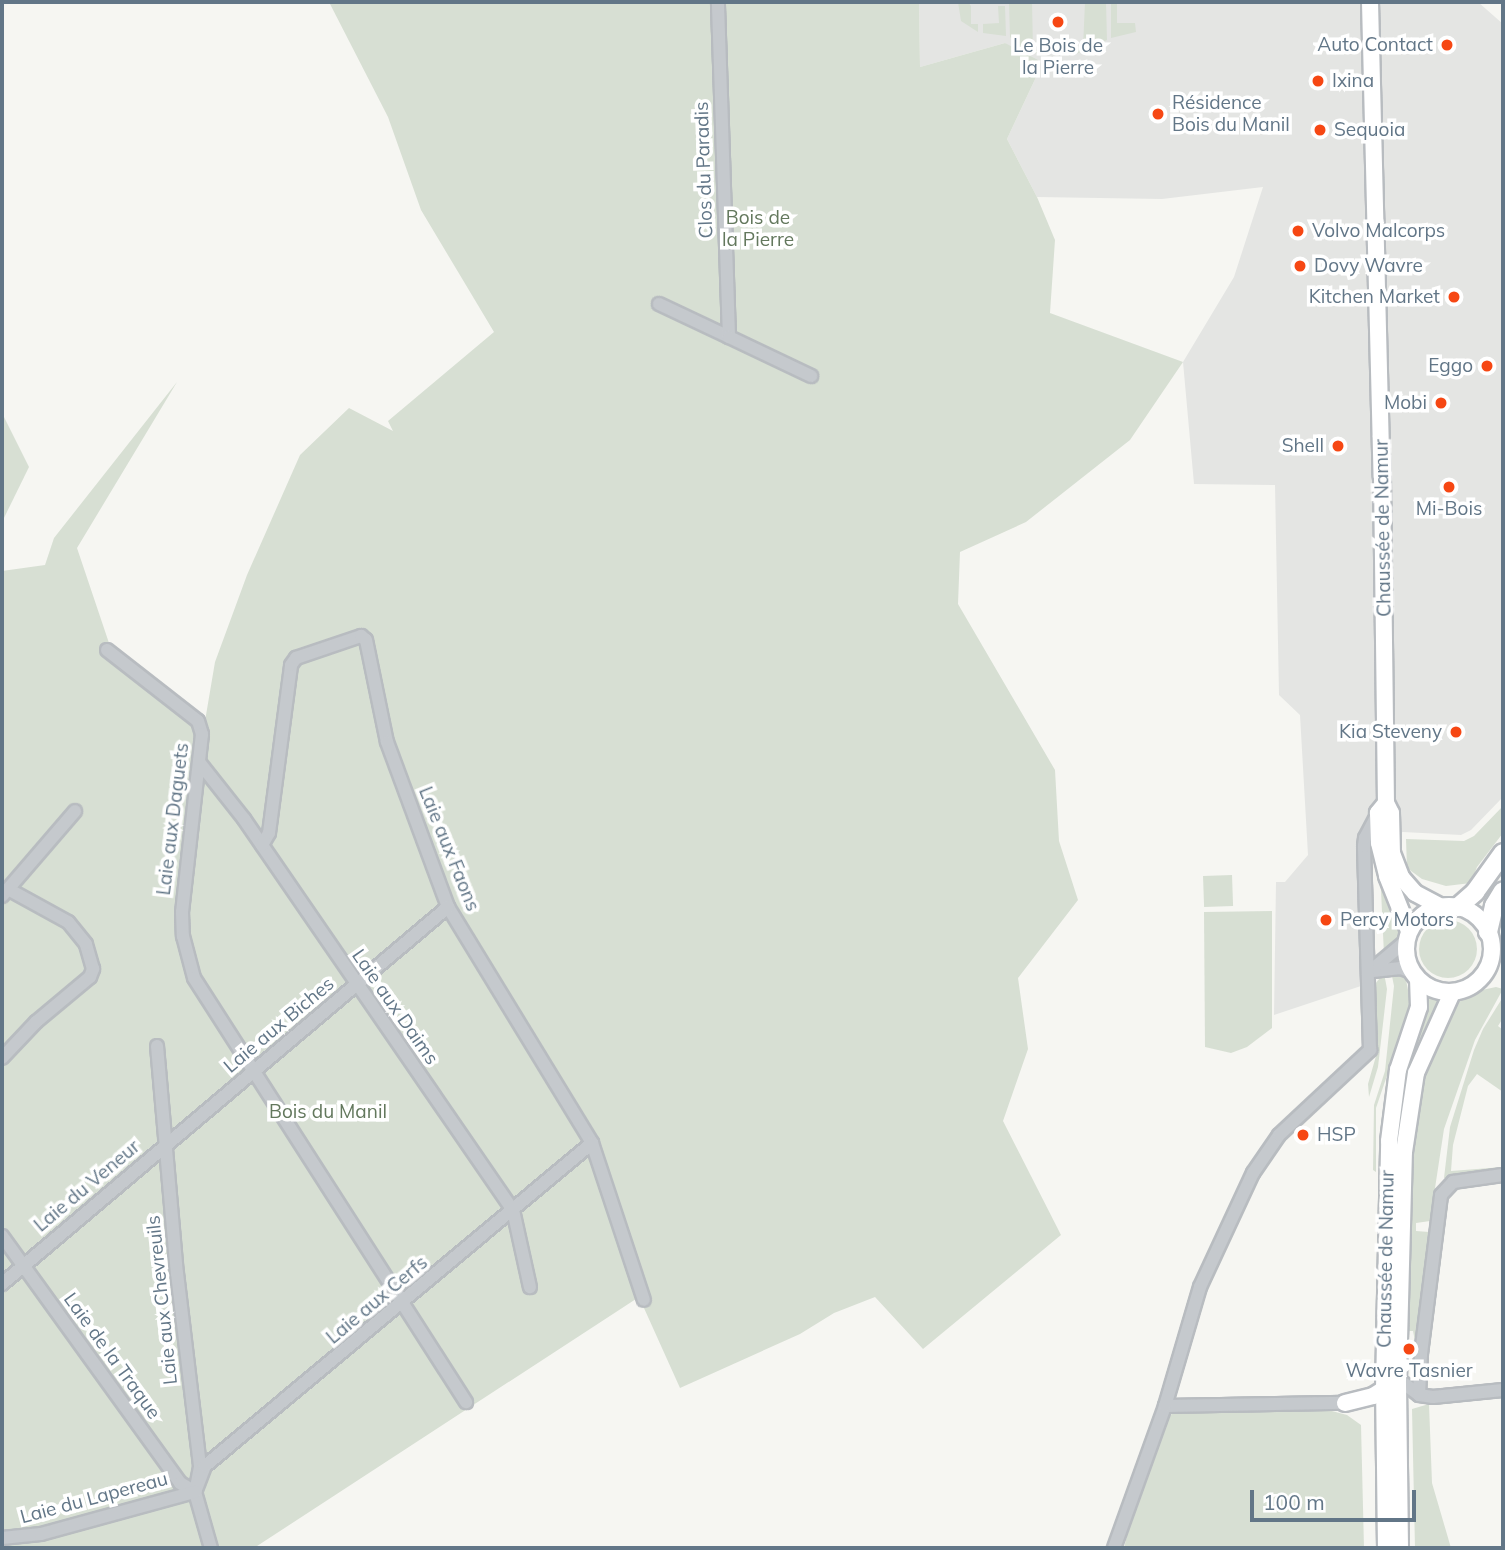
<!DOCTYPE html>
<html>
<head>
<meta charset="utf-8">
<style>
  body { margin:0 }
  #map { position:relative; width:1505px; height:1550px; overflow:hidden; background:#f6f6f2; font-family:Mulish,sans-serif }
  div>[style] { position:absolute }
  .built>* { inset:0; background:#e4e5e3 }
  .green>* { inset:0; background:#d7dfd3; transform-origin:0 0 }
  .round { border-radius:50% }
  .roads { filter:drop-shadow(2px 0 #b8bcc0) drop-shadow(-2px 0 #b8bcc0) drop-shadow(0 2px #b8bcc0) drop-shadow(0 -2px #b8bcc0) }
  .minor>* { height:12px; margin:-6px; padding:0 6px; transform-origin:6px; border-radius:6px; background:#c5c9cd }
  .major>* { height:16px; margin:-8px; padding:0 8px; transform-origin:8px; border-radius:8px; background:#fff }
  .major>.ring { margin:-8px; padding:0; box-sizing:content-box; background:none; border:16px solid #fff; border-radius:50% }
  .highway>* { height:18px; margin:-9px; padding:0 9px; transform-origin:9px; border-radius:9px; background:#fff }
  .dots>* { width:19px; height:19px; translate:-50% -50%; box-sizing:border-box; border:4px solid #fff; border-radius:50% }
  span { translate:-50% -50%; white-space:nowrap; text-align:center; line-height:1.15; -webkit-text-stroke:7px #fff; paint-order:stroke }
  .poi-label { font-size:19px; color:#627687 }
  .right { translate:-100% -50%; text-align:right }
  .left { translate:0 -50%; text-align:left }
  .street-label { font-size:19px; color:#627687 }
  .park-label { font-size:19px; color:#63785d }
  .frame { position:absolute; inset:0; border:4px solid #627687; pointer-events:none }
  .scale { position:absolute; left:1250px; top:1490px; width:166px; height:32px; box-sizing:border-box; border:4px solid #627687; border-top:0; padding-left:9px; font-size:21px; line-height:24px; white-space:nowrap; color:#627687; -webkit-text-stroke:5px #fff; paint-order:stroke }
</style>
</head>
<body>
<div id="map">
  <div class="built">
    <div style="clip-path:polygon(919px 2px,1478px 2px,1503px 24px,1503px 797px,1471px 830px,1461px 835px,1403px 832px,1363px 839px,1361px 986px,1274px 1015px,1276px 882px,1285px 882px,1308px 855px,1300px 715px,1279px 695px,1275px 485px,1194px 484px,1183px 362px,1234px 277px,1263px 187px,1162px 199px,1037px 197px,1007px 139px,1038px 73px,1005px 43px,920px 67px)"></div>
  </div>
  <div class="green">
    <div style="clip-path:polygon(329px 2px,919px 2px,920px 67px,1005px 43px,1038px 60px,1038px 73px,1007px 139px,1037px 197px,1055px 240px,1050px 313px,1183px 362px,1130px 440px,1026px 522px,960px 552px,958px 604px,1055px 770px,1059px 841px,1078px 900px,1018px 978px,1028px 1049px,1003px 1121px,1061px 1235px,923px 1349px,875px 1297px,834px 1313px,800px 1334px,680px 1388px,639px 1297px,254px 1548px,2px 1548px,2px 571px,45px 565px,54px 538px,177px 382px,77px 548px,110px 646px,205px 721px,215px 662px,247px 575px,300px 455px,349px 408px,393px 431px,388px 421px,494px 332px,421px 210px,388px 117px)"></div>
    <div style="clip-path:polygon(958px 2px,968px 2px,971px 6px,971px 24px,978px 24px,978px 32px,961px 21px)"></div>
    <div style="clip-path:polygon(1009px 2px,1032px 2px,1033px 49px,1043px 50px,1043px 55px,1024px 50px,1010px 37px)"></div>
    <div style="clip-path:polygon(1085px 2px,1106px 2px,1107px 40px,1074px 55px,1074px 49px,1083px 48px)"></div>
    <div style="clip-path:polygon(1111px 2px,1117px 2px,1117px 23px,1135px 23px,1136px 32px,1111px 38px)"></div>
    <div style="clip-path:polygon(998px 6px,1005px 6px,1006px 36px,983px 33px,983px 24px,999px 23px)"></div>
    <div style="clip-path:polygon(2px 413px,29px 467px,2px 522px)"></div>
    <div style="clip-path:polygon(1503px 806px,1503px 833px,1477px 867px,1471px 883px,1446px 886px,1422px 879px,1407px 868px,1406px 839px,1464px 841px,1474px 836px)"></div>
    <div style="clip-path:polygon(1374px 847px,1401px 931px,1396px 944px,1384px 955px,1381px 890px)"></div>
    <div style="left:1232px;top:875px;width:31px;height:29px;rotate:88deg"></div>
    <div style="clip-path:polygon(1272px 911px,1272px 1028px,1247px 1047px,1231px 1053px,1205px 1047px,1204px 912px)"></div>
    <div class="round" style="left:1419px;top:920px;width:58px;height:58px"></div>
    <div style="clip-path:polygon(1391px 971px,1400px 973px,1406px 980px,1411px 1005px,1376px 1108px,1376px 1172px,1373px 1170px,1374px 1105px,1385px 1071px,1394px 986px)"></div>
    <div style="clip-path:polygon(1384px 973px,1387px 989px,1378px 1067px,1369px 1097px,1368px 1084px,1376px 1056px,1375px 984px)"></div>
    <div style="clip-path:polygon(1496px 987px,1503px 989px,1475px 1040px,1444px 1129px,1430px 1221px,1416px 1223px,1416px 1231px,1429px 1232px,1419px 1335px,1415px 1341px,1413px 1331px,1407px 1331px,1412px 1169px,1421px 1090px,1430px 1060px,1453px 1005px,1482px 990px)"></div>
    <div style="clip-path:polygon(1430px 996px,1439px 1000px,1410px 1066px,1401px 1110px,1399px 1144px,1396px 1144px,1402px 1083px)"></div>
    <div style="clip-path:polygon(1503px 997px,1503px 1018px,1498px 1026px,1503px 1030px,1503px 1092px,1477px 1074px,1468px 1086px,1453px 1145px,1451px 1171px,1503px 1167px,1503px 1170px,1444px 1178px,1450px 1127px,1474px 1050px,1483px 1029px)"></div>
    <div style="clip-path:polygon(1429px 1404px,1432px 1483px,1451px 1548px,1415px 1548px,1412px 1409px)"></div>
    <div style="clip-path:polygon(1328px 1410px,1347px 1415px,1361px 1425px,1364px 1548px,1124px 1548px,1132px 1514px,1168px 1417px,1176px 1411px)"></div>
  </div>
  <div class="roads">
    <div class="minor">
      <div style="left:659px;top:304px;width:77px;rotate:25.2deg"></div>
      <div style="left:729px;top:337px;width:335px;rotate:-91.9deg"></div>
      <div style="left:729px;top:337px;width:91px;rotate:25.4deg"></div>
      <div style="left:107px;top:650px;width:115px;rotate:38deg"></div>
      <div style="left:198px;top:721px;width:14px;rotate:73deg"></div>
      <div style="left:202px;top:734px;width:179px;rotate:96.4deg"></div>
      <div style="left:182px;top:912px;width:24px;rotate:88deg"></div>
      <div style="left:183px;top:936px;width:43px;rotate:75.3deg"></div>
      <div style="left:194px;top:978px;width:504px;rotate:57.32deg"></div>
      <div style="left:199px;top:762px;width:73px;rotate:51.7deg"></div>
      <div style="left:244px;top:819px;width:475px;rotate:55.5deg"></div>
      <div style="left:513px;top:1210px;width:79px;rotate:77.6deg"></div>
      <div style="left:262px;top:845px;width:14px;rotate:-60deg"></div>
      <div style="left:269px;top:833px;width:169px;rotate:-82.5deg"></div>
      <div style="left:291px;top:665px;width:9px;rotate:-54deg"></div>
      <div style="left:296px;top:658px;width:69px;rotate:-18.7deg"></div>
      <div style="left:361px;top:636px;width:6px;rotate:39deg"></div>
      <div style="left:366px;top:640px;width:104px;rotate:78.4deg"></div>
      <div style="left:387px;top:742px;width:176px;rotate:69.7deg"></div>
      <div style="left:448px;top:907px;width:276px;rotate:58.6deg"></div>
      <div style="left:592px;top:1143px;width:165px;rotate:71.7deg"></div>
      <div style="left:2px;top:896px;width:112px;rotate:-49.3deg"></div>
      <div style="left:1373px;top:971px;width:28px;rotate:-6deg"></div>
      <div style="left:1401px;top:968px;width:12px;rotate:20deg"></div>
      <div style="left:1369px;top:972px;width:48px;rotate:-40deg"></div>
      <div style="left:157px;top:1046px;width:228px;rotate:85deg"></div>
      <div style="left:177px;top:1273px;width:195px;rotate:83.2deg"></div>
      <div style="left:200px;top:1467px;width:25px;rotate:101deg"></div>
      <div style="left:195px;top:1492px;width:58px;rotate:74.1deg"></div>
      <div style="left:2px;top:1058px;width:50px;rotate:-46.6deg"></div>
      <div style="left:36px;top:1022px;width:70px;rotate:-39.8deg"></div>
      <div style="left:90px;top:977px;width:9px;rotate:-69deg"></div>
      <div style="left:93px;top:969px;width:26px;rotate:-106deg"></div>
      <div style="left:86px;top:944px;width:28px;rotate:-129deg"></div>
      <div style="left:68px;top:922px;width:68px;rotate:-151.2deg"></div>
      <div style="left:2px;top:1236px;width:304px;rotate:54.2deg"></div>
      <div style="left:180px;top:1483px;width:17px;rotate:31deg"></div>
      <div style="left:2px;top:1284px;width:584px;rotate:-40.21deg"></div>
      <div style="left:1398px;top:1379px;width:26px;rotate:37deg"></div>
      <div style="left:1419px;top:1395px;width:14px;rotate:8deg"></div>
      <div style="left:1433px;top:1397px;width:70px;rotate:-5.7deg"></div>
      <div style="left:1419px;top:1395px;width:41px;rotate:-87.2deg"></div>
      <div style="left:1421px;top:1354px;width:160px;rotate:-82.8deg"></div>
      <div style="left:1441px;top:1195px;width:18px;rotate:-47deg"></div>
      <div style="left:1453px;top:1182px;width:50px;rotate:-8deg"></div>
      <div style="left:1165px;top:1406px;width:180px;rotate:-1deg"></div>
      <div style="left:195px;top:1492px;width:28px;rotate:-69deg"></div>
      <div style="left:205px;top:1466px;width:504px;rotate:-39.85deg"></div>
      <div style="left:2px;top:1538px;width:39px;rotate:-6deg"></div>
      <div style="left:41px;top:1534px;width:160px;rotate:-15.3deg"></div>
      <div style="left:1114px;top:1548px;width:151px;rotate:-70.2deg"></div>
      <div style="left:1165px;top:1406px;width:124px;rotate:-73.6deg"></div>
      <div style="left:1200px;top:1287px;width:126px;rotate:-65.1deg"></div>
      <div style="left:1253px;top:1173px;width:46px;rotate:-55.6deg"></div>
      <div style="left:1279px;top:1135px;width:125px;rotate:-43deg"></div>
      <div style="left:1370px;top:1050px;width:204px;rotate:-91.7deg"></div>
      <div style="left:1364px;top:846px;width:8px;rotate:-83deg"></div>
      <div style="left:1365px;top:838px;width:27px;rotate:-62deg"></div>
    </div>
    <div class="major">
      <div style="left:1370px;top:2px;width:475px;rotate:88.6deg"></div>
      <div style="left:1382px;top:477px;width:326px;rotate:89.3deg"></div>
      <div style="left:1386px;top:803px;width:11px;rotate:63deg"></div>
      <div style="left:1391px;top:813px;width:40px;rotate:88.6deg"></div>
      <div style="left:1392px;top:853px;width:26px;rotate:69deg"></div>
      <div style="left:1401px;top:877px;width:21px;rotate:49deg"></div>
      <div style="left:1415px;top:893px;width:30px;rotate:28deg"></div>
      <div style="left:1386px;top:803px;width:13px;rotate:129deg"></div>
      <div style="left:1378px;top:813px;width:30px;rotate:88deg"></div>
      <div style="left:1379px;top:843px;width:34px;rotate:76deg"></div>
      <div style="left:1387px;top:876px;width:59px;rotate:68.2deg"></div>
      <div class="ring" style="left:1406px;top:906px;width:70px;height:70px"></div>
      <div style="left:1345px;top:1403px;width:29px;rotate:-14deg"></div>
      <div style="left:1373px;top:1396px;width:13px;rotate:-32deg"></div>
      <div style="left:1386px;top:1548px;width:159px;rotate:-90.7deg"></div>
      <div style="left:1384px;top:1389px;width:248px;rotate:-88.8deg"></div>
      <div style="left:1389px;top:1141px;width:72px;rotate:-82.8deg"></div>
      <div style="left:1398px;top:1070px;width:66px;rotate:-71.6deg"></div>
      <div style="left:1419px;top:1007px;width:27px;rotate:-92deg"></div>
      <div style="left:1400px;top:1548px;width:169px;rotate:-90.7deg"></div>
      <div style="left:1398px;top:1379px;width:227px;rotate:-88.5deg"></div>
      <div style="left:1404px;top:1152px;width:80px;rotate:-81.4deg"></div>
      <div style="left:1416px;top:1073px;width:88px;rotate:-65.8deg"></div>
    </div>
    <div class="highway">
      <div style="left:1458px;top:907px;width:23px;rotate:-41deg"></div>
      <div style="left:1475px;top:892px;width:48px;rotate:-54.3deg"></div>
      <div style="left:1488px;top:932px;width:27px;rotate:-77deg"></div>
      <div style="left:1494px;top:906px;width:17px;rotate:-59deg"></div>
    </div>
  </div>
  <div class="dots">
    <div style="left:1058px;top:22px;background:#f64713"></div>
    <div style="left:1447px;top:45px;background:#f64713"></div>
    <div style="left:1318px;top:81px;background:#f64713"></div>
    <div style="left:1158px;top:114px;background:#f64713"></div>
    <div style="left:1320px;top:130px;background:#f64713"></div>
    <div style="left:1298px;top:231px;background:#f64713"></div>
    <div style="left:1300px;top:266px;background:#f64713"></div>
    <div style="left:1454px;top:297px;background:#f64713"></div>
    <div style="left:1487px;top:366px;background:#f64713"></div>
    <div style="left:1441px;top:403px;background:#f64713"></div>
    <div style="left:1338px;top:446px;background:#f64713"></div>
    <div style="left:1449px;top:487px;background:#f64713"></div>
    <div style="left:1456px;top:732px;background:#f64713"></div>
    <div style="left:1326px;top:920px;background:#f64713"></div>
    <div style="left:1303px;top:1135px;background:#f64713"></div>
    <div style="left:1409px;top:1349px;background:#f64713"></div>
  </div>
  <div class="poi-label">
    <span class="right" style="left:1433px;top:45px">Auto Contact</span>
    <span style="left:1058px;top:57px">Le Bois de<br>la Pierre</span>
    <span class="left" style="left:1332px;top:81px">Ixina</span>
    <span class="left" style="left:1172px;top:114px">Résidence<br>Bois du Manil</span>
    <span class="left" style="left:1334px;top:130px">Sequoia</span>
    <span class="left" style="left:1312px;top:231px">Volvo Malcorps</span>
    <span class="left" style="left:1314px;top:266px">Dovy Wavre</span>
    <span class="right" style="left:1440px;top:297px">Kitchen Market</span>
    <span class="right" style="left:1473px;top:366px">Eggo</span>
    <span class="right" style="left:1427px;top:403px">Mobi</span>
    <span class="right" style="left:1324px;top:446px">Shell</span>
    <span style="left:1449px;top:509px">Mi-Bois</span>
    <span class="right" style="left:1442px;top:732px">Kia Steveny</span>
    <span class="left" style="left:1340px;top:920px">Percy Motors</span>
    <span class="left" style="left:1317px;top:1135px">HSP</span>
    <span style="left:1409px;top:1371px">Wavre Tasnier</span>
  </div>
  <div class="street-label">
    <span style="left:704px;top:170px;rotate:-92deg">Clos du Paradis</span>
    <span style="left:1383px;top:528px;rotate:-91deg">Chaussée de Namur</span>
    <span style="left:173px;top:819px;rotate:-83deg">Laie aux Daguets</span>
    <span style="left:449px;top:849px;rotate:68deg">Laie aux Faons</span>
    <span style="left:395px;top:1007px;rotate:55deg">Laie aux Daims</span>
    <span style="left:279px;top:1025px;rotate:-40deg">Laie aux Biches</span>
    <span style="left:87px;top:1186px;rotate:-40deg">Laie du Veneur</span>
    <span style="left:1386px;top:1259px;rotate:-89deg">Chaussée de Namur</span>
    <span style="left:162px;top:1300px;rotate:-96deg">Laie aux Chevreuils</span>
    <span style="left:377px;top:1300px;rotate:-40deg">Laie aux Cerfs</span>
    <span style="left:112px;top:1356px;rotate:54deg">Laie de la Traque</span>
    <span style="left:94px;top:1498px;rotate:-15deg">Laie du Lapereau</span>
  </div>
  <div class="park-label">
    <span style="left:758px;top:229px">Bois de<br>la Pierre</span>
    <span style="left:328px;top:1112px">Bois du Manil</span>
  </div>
  <div class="frame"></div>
  <div class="scale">100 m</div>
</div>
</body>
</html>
